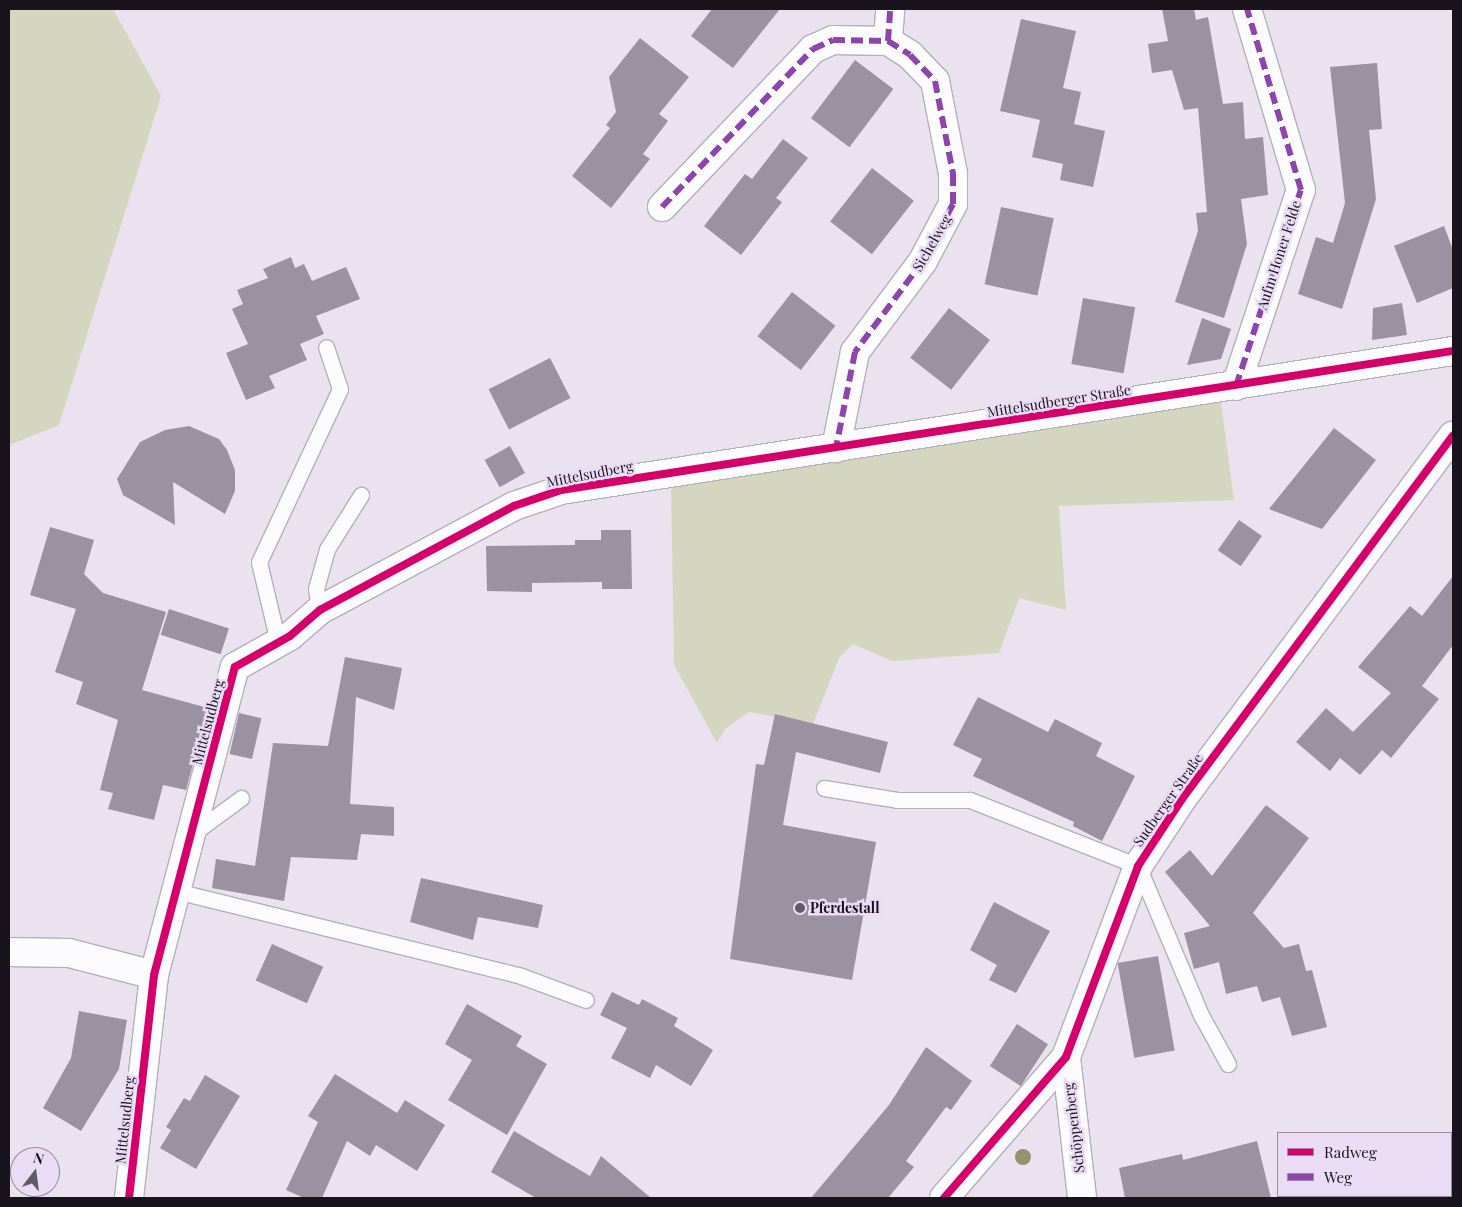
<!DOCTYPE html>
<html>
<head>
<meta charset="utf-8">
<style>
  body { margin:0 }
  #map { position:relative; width:1462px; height:1207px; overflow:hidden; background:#eae2ef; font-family:"Playfair Display",serif }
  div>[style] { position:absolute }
  .green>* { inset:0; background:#d5d6bf }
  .building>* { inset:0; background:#9b92a1; transform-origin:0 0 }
  .roads { filter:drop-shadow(1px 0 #b5afba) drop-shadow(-1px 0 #b5afba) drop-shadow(0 1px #b5afba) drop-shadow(0 -1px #b5afba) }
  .service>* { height:15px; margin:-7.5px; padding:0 7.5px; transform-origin:7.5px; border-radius:7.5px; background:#fcfbfd }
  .minor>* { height:28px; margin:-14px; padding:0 14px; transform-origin:14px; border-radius:14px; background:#fcfbfd }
  .quiet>* { height:6px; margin-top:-3px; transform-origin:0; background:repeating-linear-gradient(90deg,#8e44ad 0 12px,transparent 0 18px) }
  .cycleway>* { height:8px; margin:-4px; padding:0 4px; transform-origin:4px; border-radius:4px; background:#d6006c }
  .trees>* { width:16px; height:16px; margin:-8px; border-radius:50%; background:#93926e }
  .dots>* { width:14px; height:14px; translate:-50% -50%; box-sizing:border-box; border:2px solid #ebdcf5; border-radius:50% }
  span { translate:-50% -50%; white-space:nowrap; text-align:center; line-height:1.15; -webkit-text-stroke:5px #ebdcf5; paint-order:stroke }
  .street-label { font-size:14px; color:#18131c }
  .poi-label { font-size:14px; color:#18131c; font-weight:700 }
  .left { translate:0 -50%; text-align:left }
  .frame { position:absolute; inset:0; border:10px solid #18131c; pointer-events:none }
  .legend { position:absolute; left:1277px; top:1132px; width:175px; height:65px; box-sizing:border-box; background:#ebdcf5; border:1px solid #978c9e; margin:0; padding:6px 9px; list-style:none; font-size:15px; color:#18131c }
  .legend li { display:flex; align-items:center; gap:10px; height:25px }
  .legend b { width:25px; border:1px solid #978c9e }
  .north { position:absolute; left:10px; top:1147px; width:50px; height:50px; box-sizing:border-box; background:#ebdcf5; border:1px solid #978c9e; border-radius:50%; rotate:15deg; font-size:14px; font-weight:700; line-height:20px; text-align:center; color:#18131c }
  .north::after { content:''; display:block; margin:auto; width:18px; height:22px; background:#625b66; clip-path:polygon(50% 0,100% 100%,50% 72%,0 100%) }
</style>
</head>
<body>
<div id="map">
  <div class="green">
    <div style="clip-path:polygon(9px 9px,113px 9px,161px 96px,59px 425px,9px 445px)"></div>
    <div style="clip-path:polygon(1221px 402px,1234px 500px,1059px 506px,1066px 610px,1019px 598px,999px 653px,892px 661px,853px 644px,839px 658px,813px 724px,749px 712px,725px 729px,717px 743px,674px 665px,671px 482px)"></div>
  </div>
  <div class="building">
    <div style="clip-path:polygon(712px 9px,780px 9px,733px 68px,691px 36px)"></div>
    <div style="clip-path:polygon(1162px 9px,1194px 9px,1196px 20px,1208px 17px,1223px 104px,1243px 102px,1245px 139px,1263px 137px,1268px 195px,1241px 199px,1247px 244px,1224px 318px,1175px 302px,1198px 231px,1196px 213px,1207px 212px,1198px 108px,1184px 110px,1172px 70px,1152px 73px,1148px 44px,1168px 41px)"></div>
    <div style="clip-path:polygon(1021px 19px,1076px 31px,1063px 88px,1081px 92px,1074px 124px,1105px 131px,1093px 187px,1060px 180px,1063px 164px,1032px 157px,1040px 120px,1000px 111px)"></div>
    <div style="clip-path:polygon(640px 38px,689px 77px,659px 114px,668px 121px,643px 154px,650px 159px,611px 208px,572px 176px,610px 128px,606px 125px,616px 112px,609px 77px)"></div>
    <div style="left:855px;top:60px;width:48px;height:73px;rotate:37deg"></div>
    <div style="clip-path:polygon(1377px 63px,1382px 129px,1369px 130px,1376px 199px,1342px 309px,1298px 294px,1316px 237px,1333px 243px,1345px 203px,1330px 67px)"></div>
    <div style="clip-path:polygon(783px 139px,808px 158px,776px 198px,782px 202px,741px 255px,704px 226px,745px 174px,752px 179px)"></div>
    <div style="left:872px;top:168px;width:53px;height:68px;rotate:38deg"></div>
    <div style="left:1001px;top:207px;width:54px;height:79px;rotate:12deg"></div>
    <div style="clip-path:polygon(1444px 226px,1453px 250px,1453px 288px,1417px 303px,1394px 246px)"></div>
    <div style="clip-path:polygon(291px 257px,295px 268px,304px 264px,312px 281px,346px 267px,360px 299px,316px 316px,324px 334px,300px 344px,307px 360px,269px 376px,275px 388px,246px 400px,226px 353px,248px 344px,232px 309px,243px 304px,237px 290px,268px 278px,263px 269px)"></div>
    <div style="left:792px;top:292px;width:55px;height:56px;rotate:38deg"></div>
    <div style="left:1083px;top:298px;width:53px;height:67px;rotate:10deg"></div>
    <div style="clip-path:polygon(1402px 303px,1407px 335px,1372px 340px,1373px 308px)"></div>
    <div style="left:949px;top:308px;width:52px;height:63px;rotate:38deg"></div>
    <div style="clip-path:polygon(1202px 318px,1231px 329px,1221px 359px,1187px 365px)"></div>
    <div style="left:550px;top:358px;width:45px;height:69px;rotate:63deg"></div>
    <div style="clip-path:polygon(189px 426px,219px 439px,227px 450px,235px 470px,235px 491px,225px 514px,173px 482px,175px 525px,123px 495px,117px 479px,140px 442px,165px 430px)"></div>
    <div style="clip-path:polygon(1334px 428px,1376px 460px,1322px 529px,1269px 509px)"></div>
    <div style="left:510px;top:446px;width:31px;height:29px;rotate:61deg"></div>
    <div style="left:1239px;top:520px;width:28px;height:37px;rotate:35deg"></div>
    <div style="clip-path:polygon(50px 527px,94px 540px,84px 574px,103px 593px,166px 612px,142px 690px,208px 708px,186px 790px,163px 785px,154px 820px,108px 809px,113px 793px,100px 790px,118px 720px,76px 704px,83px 682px,55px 672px,76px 609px,30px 595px)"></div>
    <div style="clip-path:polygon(601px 530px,631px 530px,632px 589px,602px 589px,602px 582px,532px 583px,532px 592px,487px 591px,486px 546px,575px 545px,575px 540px,601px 540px)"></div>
    <div style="clip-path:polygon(1453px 576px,1453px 645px,1422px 686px,1439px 699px,1391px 758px,1382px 750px,1360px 775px,1340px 758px,1330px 771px,1296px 742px,1326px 708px,1353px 732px,1391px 693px,1358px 667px,1410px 606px,1422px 616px)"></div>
    <div style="left:169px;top:609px;width:63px;height:27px;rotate:18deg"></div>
    <div style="clip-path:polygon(345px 657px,402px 668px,394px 710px,356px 697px,350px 804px,394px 807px,394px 836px,361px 834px,357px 860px,291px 857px,284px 901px,212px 888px,216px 859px,255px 866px,273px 743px,328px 746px)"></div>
    <div style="clip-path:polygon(978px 697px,1048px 732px,1055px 719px,1102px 743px,1096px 756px,1135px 776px,1102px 841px,1073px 826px,1074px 822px,973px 776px,982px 759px,953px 745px)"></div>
    <div style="left:239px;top:713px;width:23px;height:42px;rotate:13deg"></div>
    <div style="clip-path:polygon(775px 714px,888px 742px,880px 773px,796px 752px,783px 825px,876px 842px,852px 980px,730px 959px,756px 764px,764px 765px)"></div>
    <div style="clip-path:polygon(1266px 805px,1309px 838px,1253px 913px,1284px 948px,1299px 944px,1306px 971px,1312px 970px,1327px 1027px,1292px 1036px,1280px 997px,1262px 1002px,1257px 986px,1226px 994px,1219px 962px,1194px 969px,1184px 933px,1210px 926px,1165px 872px,1190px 850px,1212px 876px)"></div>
    <div style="clip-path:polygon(421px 878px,543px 905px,538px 928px,478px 917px,473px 940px,410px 922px)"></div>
    <div style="clip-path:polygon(994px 902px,1050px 931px,1016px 993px,989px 980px,997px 965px,970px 950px)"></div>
    <div style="left:272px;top:944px;width:56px;height:40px;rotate:24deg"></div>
    <div style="left:1158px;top:956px;width:96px;height:41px;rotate:80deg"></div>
    <div style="clip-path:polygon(612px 992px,639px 1005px,642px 999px,678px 1018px,674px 1026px,713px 1050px,691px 1086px,656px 1065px,650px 1078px,611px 1058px,627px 1028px,600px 1015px)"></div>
    <div style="clip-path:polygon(467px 1004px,522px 1036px,516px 1046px,547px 1064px,507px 1135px,448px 1100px,472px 1060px,445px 1044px)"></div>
    <div style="clip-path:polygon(79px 1011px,127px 1020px,119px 1069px,81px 1131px,43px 1108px,71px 1058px)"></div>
    <div style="left:1017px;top:1024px;width:37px;height:50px;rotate:33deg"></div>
    <div style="clip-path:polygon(926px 1047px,972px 1081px,951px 1110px,946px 1107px,906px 1161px,914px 1167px,888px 1198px,811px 1198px,889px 1105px)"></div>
    <div style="clip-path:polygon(335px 1074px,397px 1113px,405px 1100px,445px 1125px,417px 1171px,376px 1145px,370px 1156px,347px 1141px,322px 1198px,304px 1198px,286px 1190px,318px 1122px,308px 1116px)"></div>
    <div style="clip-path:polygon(205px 1075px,240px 1096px,196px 1169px,160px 1148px,171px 1130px,166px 1127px,184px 1098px,190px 1101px)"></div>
    <div style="clip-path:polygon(514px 1131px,590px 1176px,601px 1156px,651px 1198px,536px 1198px,491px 1172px)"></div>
    <div style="clip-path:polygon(1257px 1141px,1271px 1198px,1125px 1198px,1119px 1168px,1182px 1154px,1183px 1160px)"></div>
  </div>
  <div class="roads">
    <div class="service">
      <div style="left:320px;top:610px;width:21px;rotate:-101deg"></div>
      <div style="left:316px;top:589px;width:41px;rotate:-74.6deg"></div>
      <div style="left:327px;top:549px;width:64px;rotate:-57.8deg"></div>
      <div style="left:278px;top:642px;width:82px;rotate:-103.4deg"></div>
      <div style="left:259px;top:562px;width:191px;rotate:-64.9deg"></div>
      <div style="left:340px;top:389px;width:44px;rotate:-108.4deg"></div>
      <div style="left:824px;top:788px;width:74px;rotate:9.3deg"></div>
      <div style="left:897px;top:800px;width:73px"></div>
      <div style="left:970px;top:800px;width:180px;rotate:21.4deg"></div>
      <div style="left:1138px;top:866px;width:162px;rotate:67.1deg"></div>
      <div style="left:1201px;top:1015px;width:56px;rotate:61.1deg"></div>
      <div style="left:192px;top:834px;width:61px;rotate:-36.3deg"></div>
      <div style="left:176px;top:891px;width:355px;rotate:13.8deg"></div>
      <div style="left:521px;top:976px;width:69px;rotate:20.3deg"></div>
      <div style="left:1336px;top:1198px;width:10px;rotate:-11deg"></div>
    </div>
    <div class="minor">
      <div style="left:888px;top:41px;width:32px;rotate:-86deg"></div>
      <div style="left:662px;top:207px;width:219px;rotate:-46.3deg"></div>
      <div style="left:813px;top:49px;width:22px;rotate:-24deg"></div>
      <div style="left:833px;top:40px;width:55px;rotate:1deg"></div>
      <div style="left:888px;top:41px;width:26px;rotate:32deg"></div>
      <div style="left:910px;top:55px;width:36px;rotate:46deg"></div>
      <div style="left:935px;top:81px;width:95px;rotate:79deg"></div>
      <div style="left:953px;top:174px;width:30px;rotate:90deg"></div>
      <div style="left:953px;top:204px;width:64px;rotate:117.8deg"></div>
      <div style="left:923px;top:261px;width:114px;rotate:126.8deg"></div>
      <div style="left:855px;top:352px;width:98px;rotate:101.2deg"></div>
      <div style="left:1236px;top:386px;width:206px;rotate:-71.7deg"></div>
      <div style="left:1301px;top:190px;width:189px;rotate:-106.6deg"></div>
      <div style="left:9px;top:952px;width:60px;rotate:1deg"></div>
      <div style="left:69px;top:953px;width:88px;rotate:14.5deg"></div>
      <div style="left:1066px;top:1057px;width:142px;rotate:83.5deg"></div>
      <div style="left:129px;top:1198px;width:224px;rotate:-83.6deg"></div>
      <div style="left:154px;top:975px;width:318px;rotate:-75.3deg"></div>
      <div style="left:235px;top:667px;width:63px;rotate:-29.4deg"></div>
      <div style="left:290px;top:636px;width:40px;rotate:-41deg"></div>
      <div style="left:320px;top:610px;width:220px;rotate:-28.2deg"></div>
      <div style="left:514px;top:506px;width:50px;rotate:-18.8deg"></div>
      <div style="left:561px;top:490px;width:903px;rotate:-8.86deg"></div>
      <div style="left:944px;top:1198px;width:186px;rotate:-49.1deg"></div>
      <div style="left:1066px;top:1057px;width:204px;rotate:-69.3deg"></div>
      <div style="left:1138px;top:866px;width:80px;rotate:-56.7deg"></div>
      <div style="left:1182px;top:799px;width:453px;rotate:-53.3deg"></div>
    </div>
  </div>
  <div class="quiet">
    <div style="left:888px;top:41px;width:32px;rotate:-86deg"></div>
    <div style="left:662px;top:207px;width:219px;rotate:-46.3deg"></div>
    <div style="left:813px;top:49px;width:22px;rotate:-24deg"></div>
    <div style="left:833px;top:40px;width:55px;rotate:1deg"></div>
    <div style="left:888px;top:41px;width:26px;rotate:32deg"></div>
    <div style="left:910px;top:55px;width:36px;rotate:46deg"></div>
    <div style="left:935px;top:81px;width:95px;rotate:79deg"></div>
    <div style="left:953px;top:174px;width:30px;rotate:90deg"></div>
    <div style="left:953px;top:204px;width:64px;rotate:117.8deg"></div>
    <div style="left:923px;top:261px;width:114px;rotate:126.8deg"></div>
    <div style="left:855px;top:352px;width:98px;rotate:101.2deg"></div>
    <div style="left:1236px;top:386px;width:206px;rotate:-71.7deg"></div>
    <div style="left:1301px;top:190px;width:189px;rotate:-106.6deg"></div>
  </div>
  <div class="cycleway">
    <div style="left:129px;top:1198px;width:224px;rotate:-83.6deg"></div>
    <div style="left:154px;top:975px;width:318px;rotate:-75.3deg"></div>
    <div style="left:235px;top:667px;width:63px;rotate:-29.4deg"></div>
    <div style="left:290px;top:636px;width:40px;rotate:-41deg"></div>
    <div style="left:320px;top:610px;width:220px;rotate:-28.2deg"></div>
    <div style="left:514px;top:506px;width:50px;rotate:-18.8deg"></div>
    <div style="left:561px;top:490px;width:903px;rotate:-8.86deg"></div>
    <div style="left:944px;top:1198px;width:186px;rotate:-49.1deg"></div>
    <div style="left:1066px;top:1057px;width:204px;rotate:-69.3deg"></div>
    <div style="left:1138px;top:866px;width:80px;rotate:-56.7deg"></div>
    <div style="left:1182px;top:799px;width:453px;rotate:-53.3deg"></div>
  </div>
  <div class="trees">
    <div style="left:1023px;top:1157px"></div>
  </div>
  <div class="dots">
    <div style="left:800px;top:908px;background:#625b66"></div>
  </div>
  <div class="street-label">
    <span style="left:932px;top:243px;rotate:-60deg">Sichelweg</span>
    <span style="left:1279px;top:255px;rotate:-72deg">Aufm Honer Felde</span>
    <span style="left:1059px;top:401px;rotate:-9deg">Mittelsudberger Straße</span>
    <span style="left:590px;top:474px;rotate:-11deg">Mittelsudberg</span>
    <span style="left:208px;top:722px;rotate:-75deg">Mittelsudberg</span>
    <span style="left:1168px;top:800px;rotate:-55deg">Sudberger Straße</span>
    <span style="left:125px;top:1120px;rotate:-84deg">Mittelsudberg</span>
    <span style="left:1074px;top:1128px;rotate:-97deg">Schöppenberg</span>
  </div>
  <div class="poi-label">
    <span class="left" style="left:810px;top:908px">Pferdestall</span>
  </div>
  <div class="frame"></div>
  <ul class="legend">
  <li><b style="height:6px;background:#d6006c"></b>Radweg</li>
  <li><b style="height:6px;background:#8e44ad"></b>Weg</li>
  </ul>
  <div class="north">N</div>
</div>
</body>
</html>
